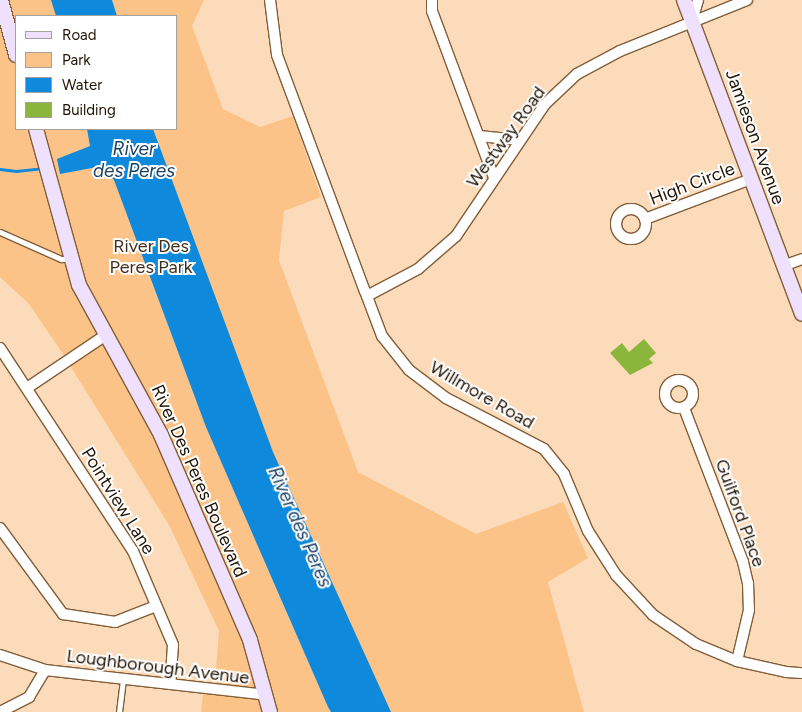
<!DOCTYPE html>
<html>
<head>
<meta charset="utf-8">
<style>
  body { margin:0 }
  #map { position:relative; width:802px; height:712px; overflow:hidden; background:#fcdbba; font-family:Figtree,sans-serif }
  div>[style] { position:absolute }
  .green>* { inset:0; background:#fcc388 }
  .water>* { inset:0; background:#0e89db }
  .stream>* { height:2.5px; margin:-1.25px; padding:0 1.25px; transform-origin:1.25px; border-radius:1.25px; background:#0e89db }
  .building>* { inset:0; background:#8ab63c }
  .roads { filter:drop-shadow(1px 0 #825e38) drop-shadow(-1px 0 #825e38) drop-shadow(0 1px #825e38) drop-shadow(0 -1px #825e38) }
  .lane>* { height:5px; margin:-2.5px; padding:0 2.5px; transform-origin:2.5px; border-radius:2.5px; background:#fff }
  .street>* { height:10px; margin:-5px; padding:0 5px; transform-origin:5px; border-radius:5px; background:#fff }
  .street>.ring { margin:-5px; padding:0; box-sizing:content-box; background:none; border:10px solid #fff; border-radius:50% }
  .secondary>* { height:14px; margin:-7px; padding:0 7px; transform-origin:7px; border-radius:7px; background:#efe0fd }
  span { translate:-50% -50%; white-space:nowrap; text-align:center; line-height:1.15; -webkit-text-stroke:4px #fff; paint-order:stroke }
  .street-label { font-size:18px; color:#221405 }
  .park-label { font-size:18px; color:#41301f }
  .water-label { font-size:19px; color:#194264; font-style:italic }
  .legend { position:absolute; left:15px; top:15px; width:162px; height:115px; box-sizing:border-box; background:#fff; border:1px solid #a7a19b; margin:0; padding:6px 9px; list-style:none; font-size:15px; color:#221405 }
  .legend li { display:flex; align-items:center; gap:10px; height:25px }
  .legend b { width:25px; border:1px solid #a7a19b }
</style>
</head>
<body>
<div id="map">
  <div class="green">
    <div style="clip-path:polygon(evenodd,0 0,204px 0,192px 26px,223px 109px,260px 127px,293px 116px,321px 197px,284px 211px,279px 260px,358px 472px,476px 534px,563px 502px,588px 558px,548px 582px,584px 712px,366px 712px,328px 707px,331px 712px,201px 712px,203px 694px,214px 695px,219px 631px,169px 525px,61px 351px,29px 304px,0 277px,0 0,16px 16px,176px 16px,176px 129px,16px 129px,16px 16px)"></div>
  </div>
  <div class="water">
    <div style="clip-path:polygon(51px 0,112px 0,117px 16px,56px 16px)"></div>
    <div style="clip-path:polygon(87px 129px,153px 129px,273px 452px,391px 712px,331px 712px,328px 707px,206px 427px,114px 180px,104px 169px,97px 167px,60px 174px,57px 159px,90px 146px)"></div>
  </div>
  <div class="stream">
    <div style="left:0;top:169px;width:16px;rotate:7deg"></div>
    <div style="left:16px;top:171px;width:27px;rotate:-6deg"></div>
  </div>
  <div class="building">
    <div style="clip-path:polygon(644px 339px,656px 353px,649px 359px,653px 363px,630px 375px,610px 353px,622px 343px,629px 352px)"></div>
  </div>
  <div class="roads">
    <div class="lane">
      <div style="left:0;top:232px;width:67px;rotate:23.9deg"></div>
      <div style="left:61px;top:259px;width:9px"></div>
      <div style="left:119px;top:712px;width:33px;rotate:-83deg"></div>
    </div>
    <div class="street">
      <div style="left:270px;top:0;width:55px;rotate:82.7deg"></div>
      <div style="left:277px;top:55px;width:252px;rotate:69.6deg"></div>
      <div style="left:365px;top:291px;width:48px;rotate:69.3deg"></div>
      <div style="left:382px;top:336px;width:43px;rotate:51.5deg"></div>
      <div style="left:409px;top:370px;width:46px;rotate:37.1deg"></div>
      <div style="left:446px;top:398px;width:110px;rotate:27.5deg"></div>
      <div style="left:544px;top:449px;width:32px;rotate:51deg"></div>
      <div style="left:564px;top:474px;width:62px;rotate:67.2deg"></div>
      <div style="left:588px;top:531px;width:52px;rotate:57.5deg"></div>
      <div style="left:616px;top:575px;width:54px;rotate:47.2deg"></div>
      <div style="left:653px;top:615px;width:52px;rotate:34deg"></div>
      <div style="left:696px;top:644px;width:44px;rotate:22.5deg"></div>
      <div style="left:737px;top:661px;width:50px;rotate:12.7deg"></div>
      <div style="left:786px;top:672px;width:16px;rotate:4deg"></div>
      <div style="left:432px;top:0;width:11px;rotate:90deg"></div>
      <div style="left:432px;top:11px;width:178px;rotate:69.6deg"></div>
      <div style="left:692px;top:21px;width:22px;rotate:-74deg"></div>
      <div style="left:479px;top:136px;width:41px;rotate:5.6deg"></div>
      <div class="ring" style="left:616px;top:209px;width:20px;height:20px"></div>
      <div style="left:645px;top:219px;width:113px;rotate:-20.7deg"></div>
      <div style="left:783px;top:266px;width:20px;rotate:-20deg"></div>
      <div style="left:367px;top:296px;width:58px;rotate:-27.9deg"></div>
      <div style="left:418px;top:269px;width:50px;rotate:-41deg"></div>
      <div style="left:456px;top:236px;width:159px;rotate:-56deg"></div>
      <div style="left:545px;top:104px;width:44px;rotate:-43.2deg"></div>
      <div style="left:577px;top:74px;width:49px;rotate:-28.1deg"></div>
      <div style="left:620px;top:51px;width:137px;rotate:-21.9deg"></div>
      <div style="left:0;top:348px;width:243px;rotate:56.8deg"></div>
      <div style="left:133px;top:551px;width:102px;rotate:66.9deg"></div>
      <div style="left:173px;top:645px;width:39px;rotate:94deg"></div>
      <div class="ring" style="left:665px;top:380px;width:18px;height:18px"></div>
      <div style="left:27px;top:388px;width:95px;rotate:-33.9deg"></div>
      <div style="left:684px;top:408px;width:165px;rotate:69deg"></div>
      <div style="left:743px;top:562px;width:22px;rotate:77deg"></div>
      <div style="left:748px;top:583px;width:27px;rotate:88deg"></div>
      <div style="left:749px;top:610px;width:52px;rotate:103.2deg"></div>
      <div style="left:0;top:528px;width:107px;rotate:53.8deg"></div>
      <div style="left:63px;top:614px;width:53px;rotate:8.7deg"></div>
      <div style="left:115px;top:622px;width:44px;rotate:-21.3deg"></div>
      <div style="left:0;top:655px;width:47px;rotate:18.4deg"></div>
      <div style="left:45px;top:670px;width:223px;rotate:6.4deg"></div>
      <div style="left:0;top:712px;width:33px;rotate:-27deg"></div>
      <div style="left:29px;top:697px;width:31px;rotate:-59deg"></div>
    </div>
    <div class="secondary">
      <div style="left:1px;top:0;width:57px;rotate:74.7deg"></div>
      <div style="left:684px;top:0;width:335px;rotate:69.4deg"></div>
      <div style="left:36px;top:129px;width:162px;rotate:74.6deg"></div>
      <div style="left:79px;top:285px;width:171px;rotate:61.3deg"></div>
      <div style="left:161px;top:435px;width:223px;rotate:66.5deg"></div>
      <div style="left:250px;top:640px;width:75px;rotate:74.5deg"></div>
    </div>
  </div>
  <div class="street-label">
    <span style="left:506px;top:137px;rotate:-54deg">Westway Road</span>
    <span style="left:755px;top:137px;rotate:70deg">Jamieson Avenue</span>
    <span style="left:692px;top:184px;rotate:-21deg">High Circle</span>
    <span style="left:482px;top:395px;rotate:30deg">Willmore Road</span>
    <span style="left:199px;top:481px;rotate:66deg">River Des Peres Boulevard</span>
    <span style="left:118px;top:501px;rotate:58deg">Pointview Lane</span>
    <span style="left:740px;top:513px;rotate:70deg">Guilford Place</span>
    <span style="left:158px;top:667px;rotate:7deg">Loughborough Avenue</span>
  </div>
  <div class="park-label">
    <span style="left:151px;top:257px">River Des<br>Peres Park</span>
  </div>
  <div class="water-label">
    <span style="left:134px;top:160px">River<br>des Peres</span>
    <span style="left:300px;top:527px;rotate:66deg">River des Peres</span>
  </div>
  <ul class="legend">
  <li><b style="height:6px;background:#efe0fd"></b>Road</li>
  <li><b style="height:14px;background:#fcc388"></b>Park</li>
  <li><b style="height:14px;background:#0e89db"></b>Water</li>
  <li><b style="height:14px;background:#8ab63c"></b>Building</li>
  </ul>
</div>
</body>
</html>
